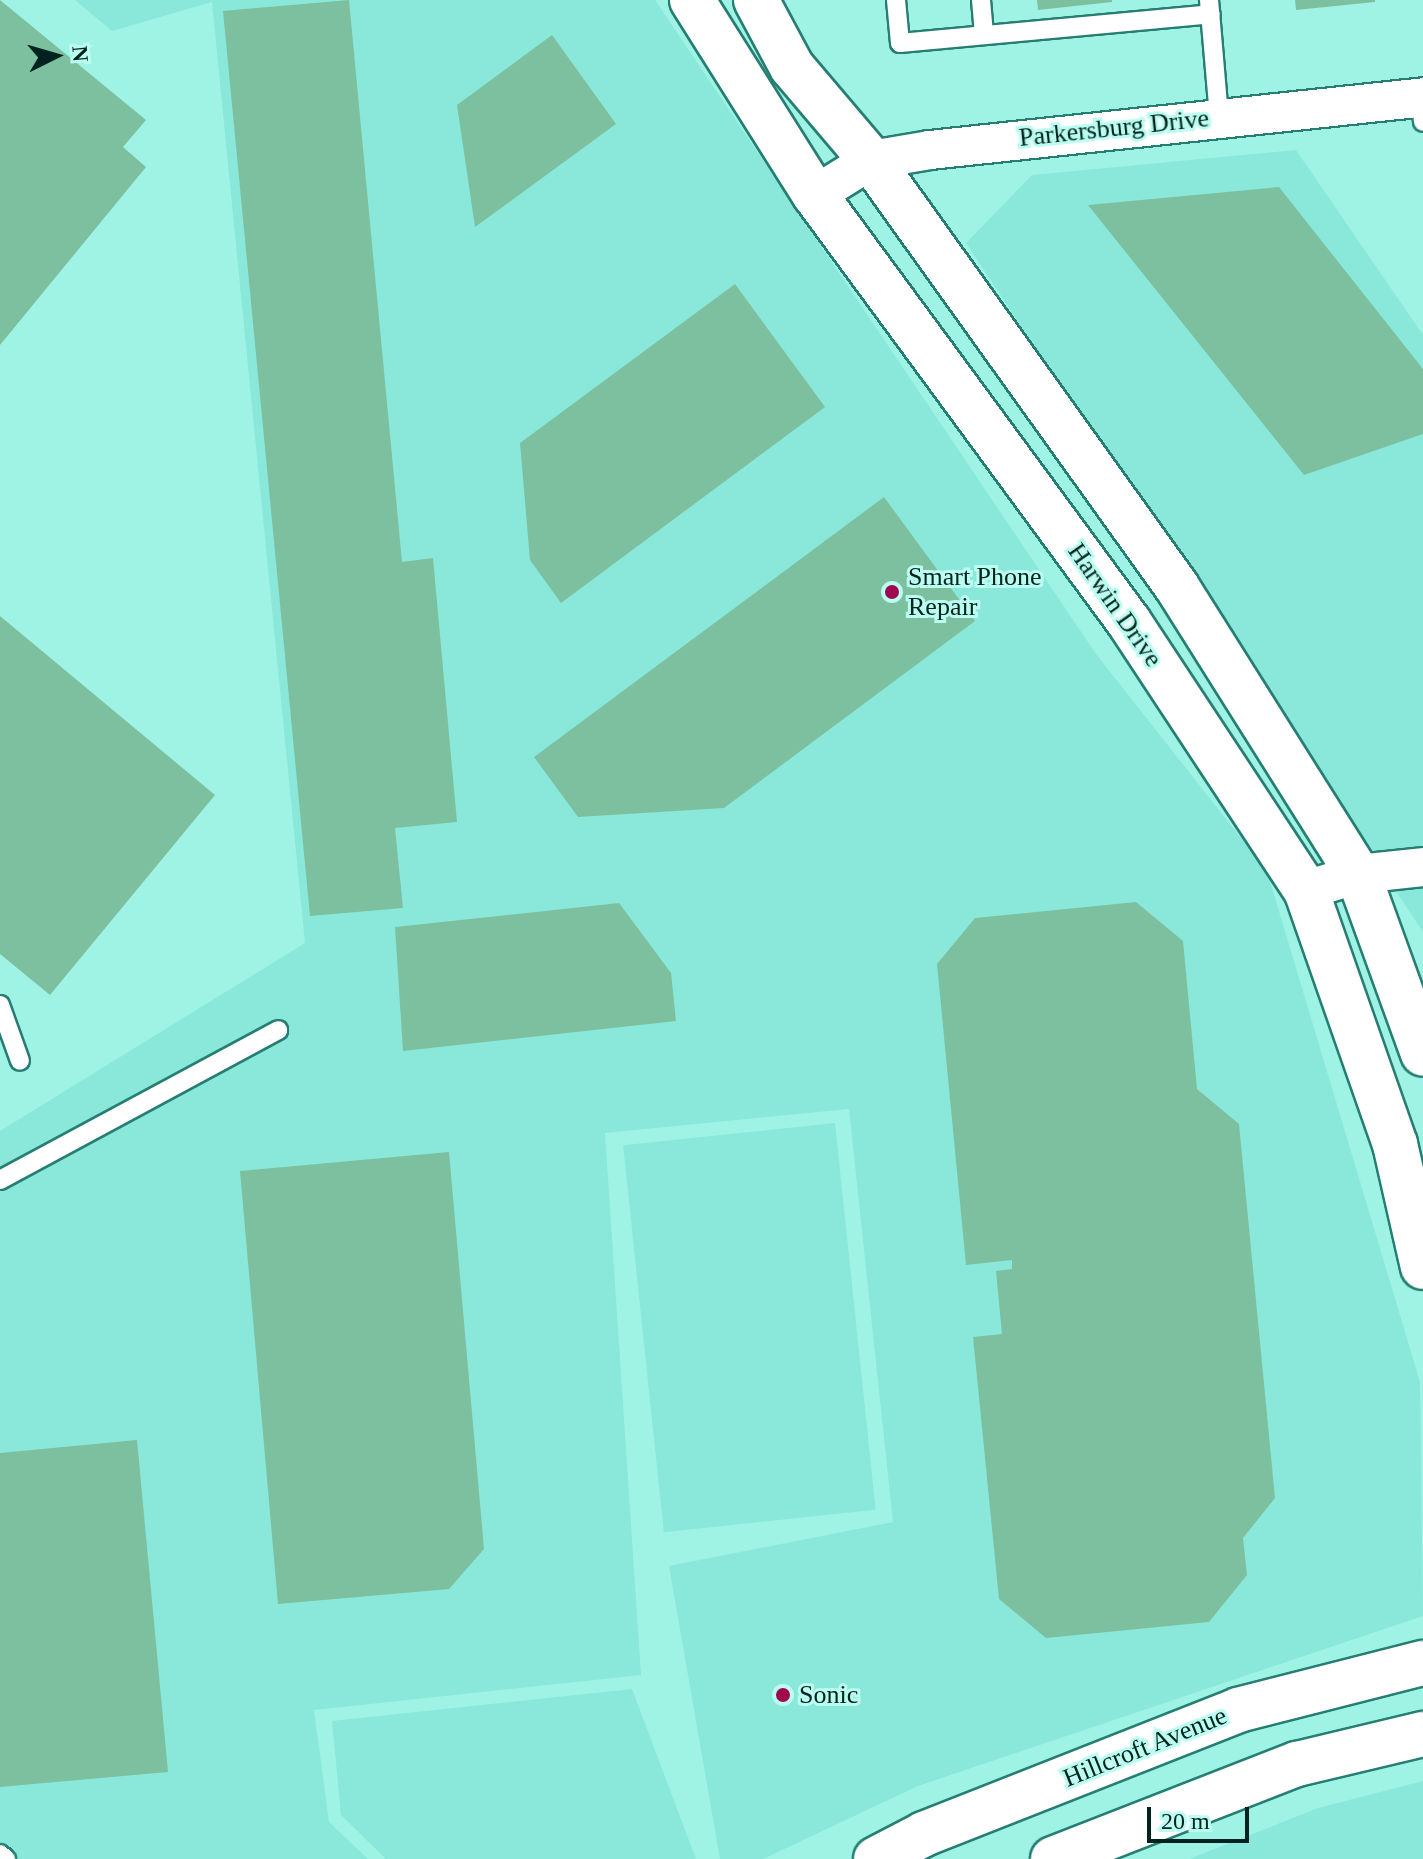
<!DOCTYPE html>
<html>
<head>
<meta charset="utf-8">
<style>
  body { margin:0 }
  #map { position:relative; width:1423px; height:1859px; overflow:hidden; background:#9ff3e5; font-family:Georgia,serif }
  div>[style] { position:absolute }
  .built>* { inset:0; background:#89e8d9; transform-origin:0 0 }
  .building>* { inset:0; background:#7dc0a0 }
  .roads { filter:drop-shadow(2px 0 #267e73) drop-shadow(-2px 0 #267e73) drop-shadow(0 2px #267e73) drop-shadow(0 -2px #267e73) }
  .service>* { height:18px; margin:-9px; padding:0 9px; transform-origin:9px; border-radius:9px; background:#fff }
  .minor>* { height:38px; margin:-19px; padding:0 19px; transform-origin:19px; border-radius:19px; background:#fff }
  .secondary>* { height:44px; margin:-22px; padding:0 22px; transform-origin:22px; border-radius:22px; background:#fff }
  .primary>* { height:44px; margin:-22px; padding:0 22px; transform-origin:22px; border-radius:22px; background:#fff }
  .dots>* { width:22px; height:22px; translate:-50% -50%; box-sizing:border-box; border:4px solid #bbfdf1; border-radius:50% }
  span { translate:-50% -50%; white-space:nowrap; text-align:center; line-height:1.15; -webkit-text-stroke:6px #bbfdf1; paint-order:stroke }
  .street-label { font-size:26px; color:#00231f }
  .poi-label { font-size:26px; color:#00231f }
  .left { translate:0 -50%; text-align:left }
  .north { position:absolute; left:16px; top:16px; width:80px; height:80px; -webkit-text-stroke:6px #bbfdf1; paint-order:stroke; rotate:85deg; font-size:22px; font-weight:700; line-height:32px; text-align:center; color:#00231f }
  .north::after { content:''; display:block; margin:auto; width:28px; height:36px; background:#00231f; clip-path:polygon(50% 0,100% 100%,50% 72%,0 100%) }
  .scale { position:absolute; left:1147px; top:1807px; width:102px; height:36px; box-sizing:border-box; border:4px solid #00231f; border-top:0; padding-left:10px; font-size:24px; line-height:28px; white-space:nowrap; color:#00231f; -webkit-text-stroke:6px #bbfdf1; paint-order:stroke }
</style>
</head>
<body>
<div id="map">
  <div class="built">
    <div style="clip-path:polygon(75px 0,655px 0,1096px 654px,1267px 871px,1420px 1382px,1423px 1616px,918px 1786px,763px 1859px,720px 1859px,669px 1566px,893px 1522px,849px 1109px,605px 1133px,641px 1675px,314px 1710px,329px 1822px,368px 1859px,0 1859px,0 1131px,305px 943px,212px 2px,112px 31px)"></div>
    <div style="clip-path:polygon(1296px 150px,1423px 335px,1423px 932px,966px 243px,1032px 175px)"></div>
    <div style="left:835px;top:1123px;width:389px;height:213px;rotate:84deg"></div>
    <div style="clip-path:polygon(632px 1689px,696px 1859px,386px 1859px,341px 1815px,332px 1721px)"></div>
    <div style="clip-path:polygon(1423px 1781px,1423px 1859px,1189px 1859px,1318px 1808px)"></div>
  </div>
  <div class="building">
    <div style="clip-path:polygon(0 0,146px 120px,123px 147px,146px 167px,0 345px)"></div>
    <div style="clip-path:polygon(349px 0,402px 562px,433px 558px,457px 822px,395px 828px,403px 908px,310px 916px,223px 11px)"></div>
    <div style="clip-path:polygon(1037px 0,1112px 0,1112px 2px,1038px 10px)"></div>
    <div style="clip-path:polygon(1295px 0,1375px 0,1375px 2px,1296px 10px)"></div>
    <div style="clip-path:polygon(552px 35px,616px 124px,475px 227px,457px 105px)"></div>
    <div style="clip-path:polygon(1279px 187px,1423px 369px,1423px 434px,1304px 475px,1088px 205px)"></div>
    <div style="clip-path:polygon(735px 284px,825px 407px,561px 603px,530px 560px,520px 443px)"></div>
    <div style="clip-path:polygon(884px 497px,975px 621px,724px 808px,578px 817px,534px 757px)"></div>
    <div style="clip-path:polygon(0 616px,215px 795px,50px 995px,0 954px)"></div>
    <div style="clip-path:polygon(1136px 902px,1183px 941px,1197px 1089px,1239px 1124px,1275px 1498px,1243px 1538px,1247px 1575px,1209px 1622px,1046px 1638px,999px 1599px,973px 1337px,1002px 1334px,996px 1271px,1012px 1269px,1012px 1260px,966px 1265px,937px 964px,975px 918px)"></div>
    <div style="clip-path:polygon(619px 903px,671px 973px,676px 1021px,403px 1051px,395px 927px)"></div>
    <div style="clip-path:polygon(449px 1152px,484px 1549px,449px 1589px,278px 1604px,240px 1171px)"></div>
    <div style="clip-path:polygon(137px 1440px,168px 1772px,0 1787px,0 1453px)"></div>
  </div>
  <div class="roads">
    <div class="service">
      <div style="left:896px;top:0;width:43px;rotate:84.7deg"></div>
      <div style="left:900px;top:43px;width:312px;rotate:-5.3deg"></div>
      <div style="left:981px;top:0;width:35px;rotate:85deg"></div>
      <div style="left:1209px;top:0;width:117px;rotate:85.1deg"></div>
      <div style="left:1420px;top:97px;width:25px;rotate:83deg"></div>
      <div style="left:0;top:1005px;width:59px;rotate:70.3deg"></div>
      <div style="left:0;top:1180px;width:316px;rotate:-28.3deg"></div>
      <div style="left:0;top:1854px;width:8px;rotate:40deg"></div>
    </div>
    <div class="minor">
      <div style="left:815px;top:195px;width:66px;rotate:-32deg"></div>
      <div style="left:871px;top:160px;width:60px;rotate:-9.6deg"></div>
      <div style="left:930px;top:150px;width:496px;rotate:-6.1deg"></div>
      <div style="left:1306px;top:890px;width:54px;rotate:-17.1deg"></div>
      <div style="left:1358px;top:874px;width:65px;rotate:-6.1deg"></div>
    </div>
    <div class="secondary">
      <div style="left:692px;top:0;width:231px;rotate:57.8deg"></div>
      <div style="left:815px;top:195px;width:530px;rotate:53.67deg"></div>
      <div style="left:1129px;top:622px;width:321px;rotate:56.6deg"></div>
      <div style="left:1306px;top:890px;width:269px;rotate:70.7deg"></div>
      <div style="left:1395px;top:1144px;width:126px;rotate:77.2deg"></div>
      <div style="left:756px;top:0;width:76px;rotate:61.8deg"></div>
      <div style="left:792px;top:67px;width:122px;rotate:49.7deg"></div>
      <div style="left:871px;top:160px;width:525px;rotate:54.37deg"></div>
      <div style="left:1177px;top:587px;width:339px;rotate:57.8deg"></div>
      <div style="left:1358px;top:874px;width:191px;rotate:70.1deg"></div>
    </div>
    <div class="primary">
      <div style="left:876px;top:1859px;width:54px;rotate:-27.5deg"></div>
      <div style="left:924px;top:1834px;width:338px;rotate:-21.5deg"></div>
      <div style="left:1238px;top:1710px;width:191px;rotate:-14.3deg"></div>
      <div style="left:1053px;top:1859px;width:262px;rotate:-21.3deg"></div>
      <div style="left:1297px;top:1764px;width:130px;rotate:-13.4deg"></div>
    </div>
  </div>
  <div class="dots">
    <div style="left:892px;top:592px;background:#9f084e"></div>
    <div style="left:783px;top:1695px;background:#9f084e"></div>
  </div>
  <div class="street-label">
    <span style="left:1114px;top:128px;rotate:-6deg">Parkersburg Drive</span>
    <span style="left:1115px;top:605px;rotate:55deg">Harwin Drive</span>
    <span style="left:1145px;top:1747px;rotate:-22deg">Hillcroft Avenue</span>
  </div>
  <div class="poi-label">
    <span class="left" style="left:908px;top:592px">Smart Phone<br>Repair</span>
    <span class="left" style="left:799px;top:1695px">Sonic</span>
  </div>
  <div class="north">N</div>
  <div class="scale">20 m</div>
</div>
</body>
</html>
